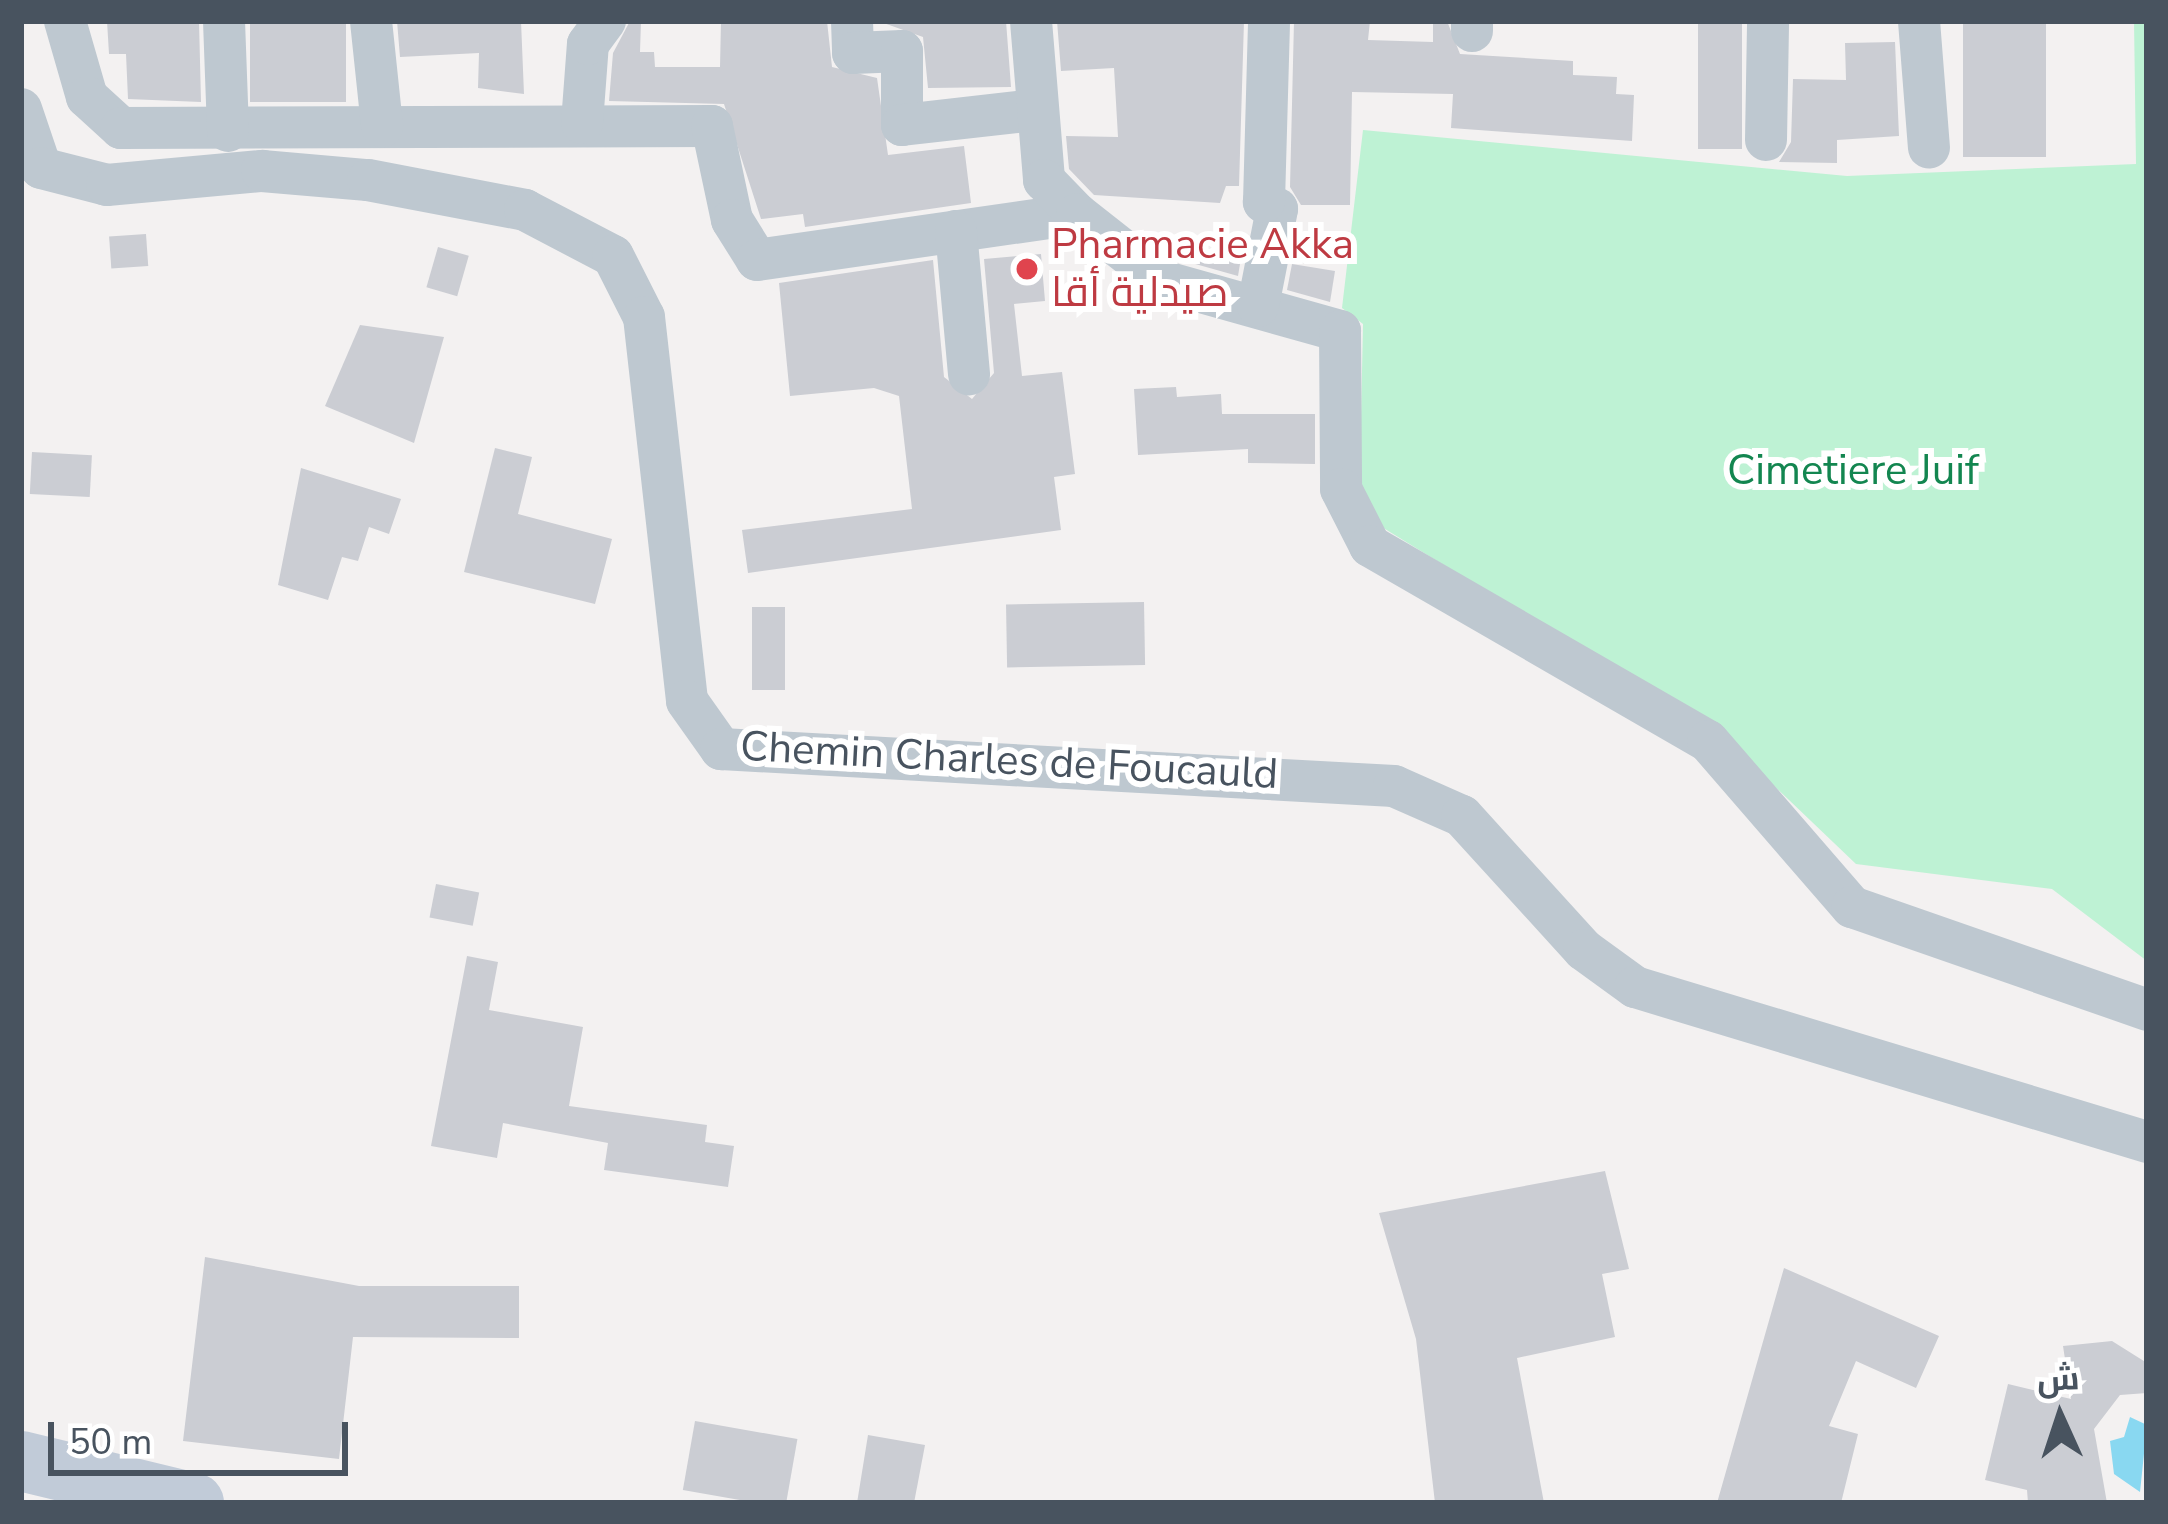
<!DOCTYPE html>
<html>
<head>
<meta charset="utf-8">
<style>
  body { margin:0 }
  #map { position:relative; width:2168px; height:1524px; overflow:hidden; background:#f3f1f1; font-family:"Nunito Sans",Cairo,sans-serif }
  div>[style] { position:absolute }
  .green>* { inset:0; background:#bef2d4 }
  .water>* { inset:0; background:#89d8f1 }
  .building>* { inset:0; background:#cbcdd3; transform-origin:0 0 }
  .minor>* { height:42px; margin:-21px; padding:0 21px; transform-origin:21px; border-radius:21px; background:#bec8d0 }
  .secondary>* { height:60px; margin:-30px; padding:0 30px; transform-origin:30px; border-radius:30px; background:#c1cbd8 }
  .dots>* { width:33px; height:33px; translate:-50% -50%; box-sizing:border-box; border:6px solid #fff; border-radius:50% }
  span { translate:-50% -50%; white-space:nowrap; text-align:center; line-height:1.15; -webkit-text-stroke:12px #fff; paint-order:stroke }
  .health-label { font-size:42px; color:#be3a42 }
  .left { translate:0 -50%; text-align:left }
  .park-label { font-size:42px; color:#138650 }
  .street-label { font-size:42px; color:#48535f }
  .frame { position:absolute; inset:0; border:24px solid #48535f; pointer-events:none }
  .north { position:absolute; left:2000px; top:1356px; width:120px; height:120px; -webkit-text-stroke:9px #fff; paint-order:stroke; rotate:357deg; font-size:33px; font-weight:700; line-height:48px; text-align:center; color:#48535f }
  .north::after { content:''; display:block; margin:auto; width:42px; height:54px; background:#48535f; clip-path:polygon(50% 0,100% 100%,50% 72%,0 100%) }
  .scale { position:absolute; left:48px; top:1422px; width:300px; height:54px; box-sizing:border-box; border:6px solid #48535f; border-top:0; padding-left:15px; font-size:36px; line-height:42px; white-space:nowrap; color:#48535f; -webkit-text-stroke:9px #fff; paint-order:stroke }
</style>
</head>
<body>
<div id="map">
  <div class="green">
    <div style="clip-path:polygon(2134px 21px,2147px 21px,2147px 961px,2052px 889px,1856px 864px,1722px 736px,1359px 513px,1363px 324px,1342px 308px,1363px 130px,1847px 176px,2136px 164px)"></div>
  </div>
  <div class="water">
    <div style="clip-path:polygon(2130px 1417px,2147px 1425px,2140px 1492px,2114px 1474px,2110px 1441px,2124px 1437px)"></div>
  </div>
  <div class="building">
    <div style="clip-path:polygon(107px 21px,199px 21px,201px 102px,128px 99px,126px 54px,109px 54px)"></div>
    <div style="left:250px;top:21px;width:96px;height:81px"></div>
    <div style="clip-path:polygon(397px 21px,521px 21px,524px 94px,478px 88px,479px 53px,400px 57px)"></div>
    <div style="clip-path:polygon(630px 21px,641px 21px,640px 52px,654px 52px,655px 67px,720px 67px,721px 21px,827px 21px,832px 67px,877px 78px,888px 155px,964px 146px,971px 203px,805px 227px,803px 214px,761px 219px,724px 104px,609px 101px,613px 53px)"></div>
    <div style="clip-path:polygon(878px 21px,1006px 21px,1011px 87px,928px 88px,923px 37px)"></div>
    <div style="clip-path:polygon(1057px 21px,1244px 21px,1239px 186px,1226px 186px,1220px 203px,1094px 195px,1069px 169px,1066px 136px,1118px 137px,1114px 68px,1061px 71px)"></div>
    <div style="clip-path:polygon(1294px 21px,1370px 21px,1368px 40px,1433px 42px,1433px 21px,1447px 21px,1460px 54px,1573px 61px,1573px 75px,1617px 77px,1616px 94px,1634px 95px,1632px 141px,1451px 128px,1453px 94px,1352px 92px,1350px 205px,1301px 205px,1290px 187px)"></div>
    <div style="left:1698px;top:21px;width:44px;height:128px"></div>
    <div style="left:1963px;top:21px;width:83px;height:136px"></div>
    <div style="clip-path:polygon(1895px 42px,1899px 136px,1837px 140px,1837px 163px,1779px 162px,1791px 142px,1793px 79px,1846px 80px,1845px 43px)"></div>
    <div style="left:146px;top:234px;width:32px;height:37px;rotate:86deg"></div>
    <div style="clip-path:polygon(1153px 241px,1241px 258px,1238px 276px,1174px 258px)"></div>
    <div style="left:438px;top:247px;width:32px;height:42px;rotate:16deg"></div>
    <div style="clip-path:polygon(1041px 254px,1045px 301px,1014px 304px,1022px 376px,1062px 372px,1075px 474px,1054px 477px,1061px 530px,748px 573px,742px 530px,912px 509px,899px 396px,874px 388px,790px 396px,779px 283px,933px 260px,944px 377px,972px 399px,994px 373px,984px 259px)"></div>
    <div style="clip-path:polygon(1292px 264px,1335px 271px,1330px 302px,1287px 290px)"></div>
    <div style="clip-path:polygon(360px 325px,444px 337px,414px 443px,325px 406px)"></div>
    <div style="clip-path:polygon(1176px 387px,1177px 397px,1221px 394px,1222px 414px,1315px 414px,1315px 464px,1248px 463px,1248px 449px,1138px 455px,1134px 389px)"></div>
    <div style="clip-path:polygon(495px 448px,532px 457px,518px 514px,612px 539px,595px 604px,464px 572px)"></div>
    <div style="left:32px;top:452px;width:60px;height:42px;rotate:3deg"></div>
    <div style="clip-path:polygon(301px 468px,401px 499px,389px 534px,369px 527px,358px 561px,342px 557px,328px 600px,278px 585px)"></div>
    <div style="left:1144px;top:602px;width:63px;height:138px;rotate:89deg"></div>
    <div style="left:752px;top:607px;width:33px;height:83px"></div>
    <div style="left:436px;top:884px;width:44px;height:34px;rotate:11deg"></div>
    <div style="clip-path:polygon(467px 956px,498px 962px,489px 1010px,583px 1027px,569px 1106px,707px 1125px,705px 1142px,734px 1146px,728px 1187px,604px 1170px,608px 1143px,503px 1123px,497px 1158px,431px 1146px)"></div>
    <div style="clip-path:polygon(1605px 1171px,1629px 1269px,1602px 1274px,1615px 1337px,1517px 1358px,1544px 1503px,1435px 1503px,1416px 1339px,1379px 1213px)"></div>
    <div style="clip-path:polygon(205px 1257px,359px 1286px,519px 1286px,519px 1338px,353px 1337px,339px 1459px,183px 1441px)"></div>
    <div style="clip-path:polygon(1784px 1268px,1939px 1336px,1916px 1388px,1856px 1361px,1829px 1426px,1858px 1434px,1841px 1503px,1717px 1503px)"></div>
    <div style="clip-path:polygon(2112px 1341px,2147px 1363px,2147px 1393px,2120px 1395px,2094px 1429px,2107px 1503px,2028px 1503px,2027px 1490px,1985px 1480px,2008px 1384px,2071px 1399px,2063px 1346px)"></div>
    <div style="left:695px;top:1421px;width:104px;height:70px;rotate:10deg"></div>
    <div style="clip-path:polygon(868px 1435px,925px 1445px,914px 1503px,857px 1503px)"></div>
  </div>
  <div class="minor">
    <div style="left:65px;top:21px;width:79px;rotate:73.9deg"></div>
    <div style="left:87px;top:97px;width:46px;rotate:42.4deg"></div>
    <div style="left:121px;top:128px;width:591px;rotate:-0.19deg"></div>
    <div style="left:712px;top:126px;width:96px;rotate:78deg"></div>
    <div style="left:732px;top:220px;width:47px;rotate:58deg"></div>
    <div style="left:757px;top:260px;width:323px;rotate:-8.2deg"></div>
    <div style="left:224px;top:21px;width:110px;rotate:87.9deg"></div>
    <div style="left:371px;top:21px;width:106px;rotate:84deg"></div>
    <div style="left:852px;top:21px;width:32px;rotate:88deg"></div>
    <div style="left:853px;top:53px;width:49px;rotate:-2.3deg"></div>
    <div style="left:902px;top:51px;width:74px;rotate:90deg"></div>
    <div style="left:902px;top:125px;width:134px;rotate:-6.4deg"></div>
    <div style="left:1031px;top:21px;width:160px;rotate:85.3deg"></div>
    <div style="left:1044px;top:180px;width:47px;rotate:45.9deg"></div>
    <div style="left:1077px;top:214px;width:108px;rotate:38.2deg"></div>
    <div style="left:1162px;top:281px;width:185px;rotate:15.7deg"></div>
    <div style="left:1340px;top:331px;width:158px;rotate:89.6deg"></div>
    <div style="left:1341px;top:489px;width:64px;rotate:63deg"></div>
    <div style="left:1370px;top:546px;width:390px;rotate:30deg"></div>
    <div style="left:1708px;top:741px;width:220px;rotate:49.1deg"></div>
    <div style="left:1852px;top:907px;width:312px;rotate:19.2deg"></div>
    <div style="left:1472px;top:21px;width:10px;rotate:90deg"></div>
    <div style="left:1919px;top:21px;width:127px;rotate:85.5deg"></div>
    <div style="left:21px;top:109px;width:62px;rotate:71.3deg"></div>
    <div style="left:41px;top:168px;width:68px;rotate:14.4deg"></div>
    <div style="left:107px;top:185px;width:156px;rotate:-5.2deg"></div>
    <div style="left:262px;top:171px;width:106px;rotate:4.9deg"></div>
    <div style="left:368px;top:180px;width:160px;rotate:10.8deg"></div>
    <div style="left:525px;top:210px;width:99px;rotate:27.6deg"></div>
    <div style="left:613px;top:256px;width:68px;rotate:63.1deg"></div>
    <div style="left:644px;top:317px;width:386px;rotate:83.6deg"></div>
    <div style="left:687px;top:701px;width:59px;rotate:54.7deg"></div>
    <div style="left:721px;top:749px;width:674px;rotate:3.15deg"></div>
    <div style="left:1394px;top:786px;width:74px;rotate:23.8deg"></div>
    <div style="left:1462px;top:816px;width:181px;rotate:47.7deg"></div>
    <div style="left:1584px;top:950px;width:63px;rotate:36deg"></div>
    <div style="left:1635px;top:987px;width:535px;rotate:16.84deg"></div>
    <div style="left:582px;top:123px;width:79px;rotate:-85.7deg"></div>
    <div style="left:588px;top:44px;width:29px;rotate:-54deg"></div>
    <div style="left:1766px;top:140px;width:119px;rotate:-89deg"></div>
    <div style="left:956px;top:231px;width:144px;rotate:84.8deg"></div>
    <div style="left:1258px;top:306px;width:99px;rotate:-78.9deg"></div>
    <div style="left:1277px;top:209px;width:15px;rotate:-152deg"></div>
    <div style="left:1264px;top:202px;width:181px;rotate:-88.4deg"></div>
  </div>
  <div class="secondary">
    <div style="left:21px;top:1461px;width:178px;rotate:13.6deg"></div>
  </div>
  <div class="dots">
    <div style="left:1027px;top:269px;background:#e0444e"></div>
  </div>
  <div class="health-label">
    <span class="left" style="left:1051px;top:269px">Pharmacie Akka<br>صيدلية أقا</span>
  </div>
  <div class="park-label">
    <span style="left:1853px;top:471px">Cimetiere Juif</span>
  </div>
  <div class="street-label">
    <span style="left:1009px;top:761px;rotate:3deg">Chemin Charles de Foucauld</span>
  </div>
  <div class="frame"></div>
  <div class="north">ش</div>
  <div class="scale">50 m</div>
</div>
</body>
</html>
